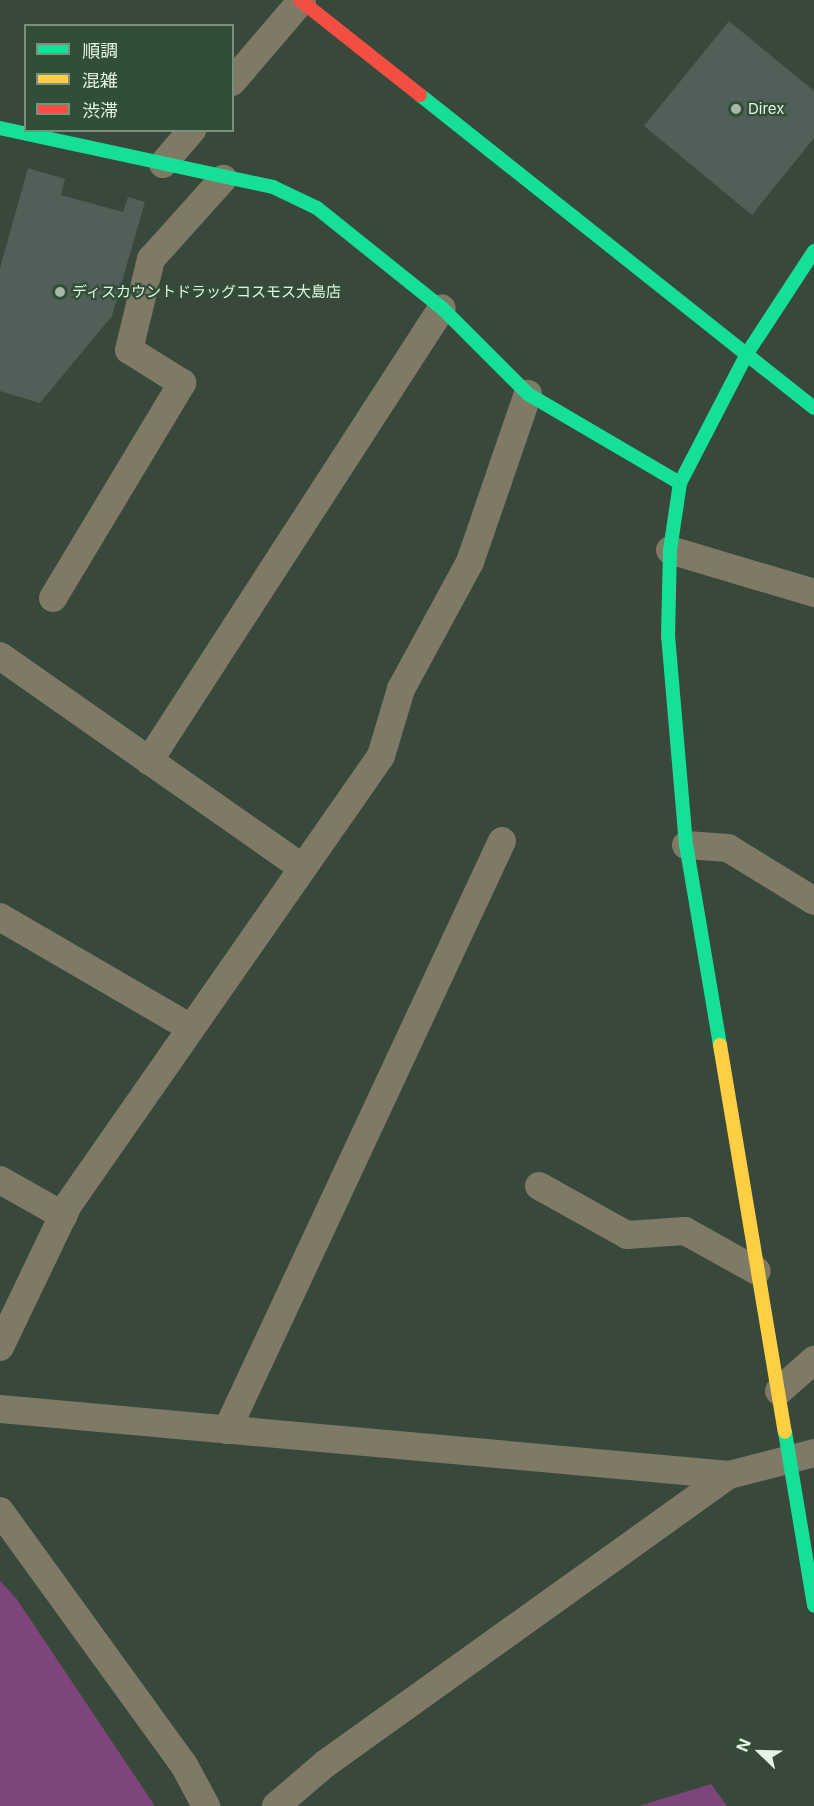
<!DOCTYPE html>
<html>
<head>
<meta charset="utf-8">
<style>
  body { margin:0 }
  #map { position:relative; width:814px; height:1806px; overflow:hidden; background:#38483b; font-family:Inter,"Noto Sans JP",sans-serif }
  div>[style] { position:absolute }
  .green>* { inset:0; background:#7d457b }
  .building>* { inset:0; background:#505f57 }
  .street>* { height:28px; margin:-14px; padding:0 14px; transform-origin:14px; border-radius:14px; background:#7f7a65 }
  .fast>* { height:14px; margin:-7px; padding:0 7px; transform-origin:7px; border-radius:7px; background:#16e098 }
  .slow>* { height:14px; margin:-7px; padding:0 7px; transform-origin:7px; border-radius:7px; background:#ffcf43 }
  .jam>* { height:14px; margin:-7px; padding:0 7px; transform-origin:7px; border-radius:7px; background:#f24e42 }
  .dots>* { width:16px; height:16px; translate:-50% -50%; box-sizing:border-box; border:3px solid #324e37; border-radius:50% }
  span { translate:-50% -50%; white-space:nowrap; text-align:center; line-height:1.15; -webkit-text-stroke:4.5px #324e37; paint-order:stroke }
  .poi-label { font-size:15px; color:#e3f3e5 }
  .left { translate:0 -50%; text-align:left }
  .legend { position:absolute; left:24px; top:24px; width:210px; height:108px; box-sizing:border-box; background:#324e37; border:2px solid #79907d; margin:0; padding:8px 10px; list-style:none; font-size:18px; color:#e3f3e5 }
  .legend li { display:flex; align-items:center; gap:12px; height:30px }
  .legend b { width:30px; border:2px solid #79907d }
  .north { position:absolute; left:730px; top:1722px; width:60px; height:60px; -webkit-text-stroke:4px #324e37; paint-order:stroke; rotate:293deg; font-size:16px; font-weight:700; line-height:24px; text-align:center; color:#e3f3e5 }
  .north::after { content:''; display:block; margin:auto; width:21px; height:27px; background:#e3f3e5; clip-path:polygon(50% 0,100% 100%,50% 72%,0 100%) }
</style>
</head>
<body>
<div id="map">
  <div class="green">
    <div style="clip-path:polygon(0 1581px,16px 1598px,155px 1806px,0 1806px)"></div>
    <div style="clip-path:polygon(711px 1784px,727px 1806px,639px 1806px)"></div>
  </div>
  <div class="building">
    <div style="clip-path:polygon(729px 21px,814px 91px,814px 138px,752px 215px,644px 126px)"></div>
    <div style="clip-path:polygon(28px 168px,65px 179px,61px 195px,123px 212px,128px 197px,145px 202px,112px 316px,40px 403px,0 391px,0 268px)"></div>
  </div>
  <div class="street">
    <div style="left:232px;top:82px;width:108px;rotate:-49.5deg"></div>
    <div style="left:163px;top:164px;width:45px;rotate:-49.5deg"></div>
    <div style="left:670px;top:550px;width:150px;rotate:16.6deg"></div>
    <div style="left:53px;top:598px;width:251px;rotate:-59deg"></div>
    <div style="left:182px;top:383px;width:62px;rotate:-148.1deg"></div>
    <div style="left:129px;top:350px;width:94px;rotate:-76.4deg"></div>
    <div style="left:151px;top:259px;width:108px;rotate:-48deg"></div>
    <div style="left:0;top:656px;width:368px;rotate:35deg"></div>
    <div style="left:149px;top:761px;width:539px;rotate:-57.11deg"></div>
    <div style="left:686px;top:845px;width:42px;rotate:4.1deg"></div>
    <div style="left:728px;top:848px;width:101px;rotate:31.6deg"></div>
    <div style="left:0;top:917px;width:221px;rotate:30.2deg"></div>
    <div style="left:0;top:1180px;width:73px;rotate:29.4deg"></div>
    <div style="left:539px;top:1186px;width:101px;rotate:29.1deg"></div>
    <div style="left:627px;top:1235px;width:58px;rotate:-3.9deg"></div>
    <div style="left:685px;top:1231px;width:82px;rotate:29.1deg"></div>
    <div style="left:0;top:1347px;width:157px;rotate:-64.4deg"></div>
    <div style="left:68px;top:1205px;width:547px;rotate:-55.12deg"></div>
    <div style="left:381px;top:756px;width:70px;rotate:-73.4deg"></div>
    <div style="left:401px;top:689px;width:145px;rotate:-61.5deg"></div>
    <div style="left:470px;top:562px;width:178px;rotate:-71deg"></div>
    <div style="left:779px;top:1391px;width:47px;rotate:-41.5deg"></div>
    <div style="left:0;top:1409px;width:732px;rotate:5.17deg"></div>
    <div style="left:729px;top:1475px;width:88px;rotate:-14.5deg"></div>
    <div style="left:227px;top:1430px;width:650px;rotate:-64.97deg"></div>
    <div style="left:0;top:1511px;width:314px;rotate:54.1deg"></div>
    <div style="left:184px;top:1765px;width:47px;rotate:61.8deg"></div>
    <div style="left:276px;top:1806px;width:65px;rotate:-40.6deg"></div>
    <div style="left:325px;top:1764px;width:497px;rotate:-35.6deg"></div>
  </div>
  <div class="fast">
    <div style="left:420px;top:95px;width:503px;rotate:38.46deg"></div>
    <div style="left:0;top:128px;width:279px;rotate:12.2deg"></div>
    <div style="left:273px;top:187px;width:49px;rotate:25.5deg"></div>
    <div style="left:317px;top:208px;width:160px;rotate:38.7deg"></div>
    <div style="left:442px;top:308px;width:122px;rotate:45deg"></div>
    <div style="left:528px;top:394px;width:176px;rotate:30.4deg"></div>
    <div style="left:720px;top:1045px;width:203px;rotate:-99.6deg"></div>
    <div style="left:686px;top:845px;width:209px;rotate:-94.9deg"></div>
    <div style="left:668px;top:637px;width:87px;rotate:-88.7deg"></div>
    <div style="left:670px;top:550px;width:68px;rotate:-81.5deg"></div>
    <div style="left:680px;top:483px;width:148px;rotate:-62.6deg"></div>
    <div style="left:748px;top:352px;width:121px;rotate:-56.8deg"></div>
    <div style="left:785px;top:1432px;width:176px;rotate:80.5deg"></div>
  </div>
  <div class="slow">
    <div style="left:720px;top:1045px;width:392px;rotate:80.5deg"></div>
  </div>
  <div class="jam">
    <div style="left:300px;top:0;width:153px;rotate:38.4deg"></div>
  </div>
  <div class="dots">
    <div style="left:736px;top:109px;background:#a7b7aa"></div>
    <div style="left:60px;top:292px;background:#a7b7aa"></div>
  </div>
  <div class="poi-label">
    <span class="left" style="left:748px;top:109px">Direx</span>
    <span class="left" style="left:72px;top:292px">ディスカウントドラッグコスモス大島店</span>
  </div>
  <ul class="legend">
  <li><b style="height:8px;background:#16e098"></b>順調</li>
  <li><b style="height:8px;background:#ffcf43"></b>混雑</li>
  <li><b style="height:8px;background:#f24e42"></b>渋滞</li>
  </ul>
  <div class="north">N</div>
</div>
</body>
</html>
